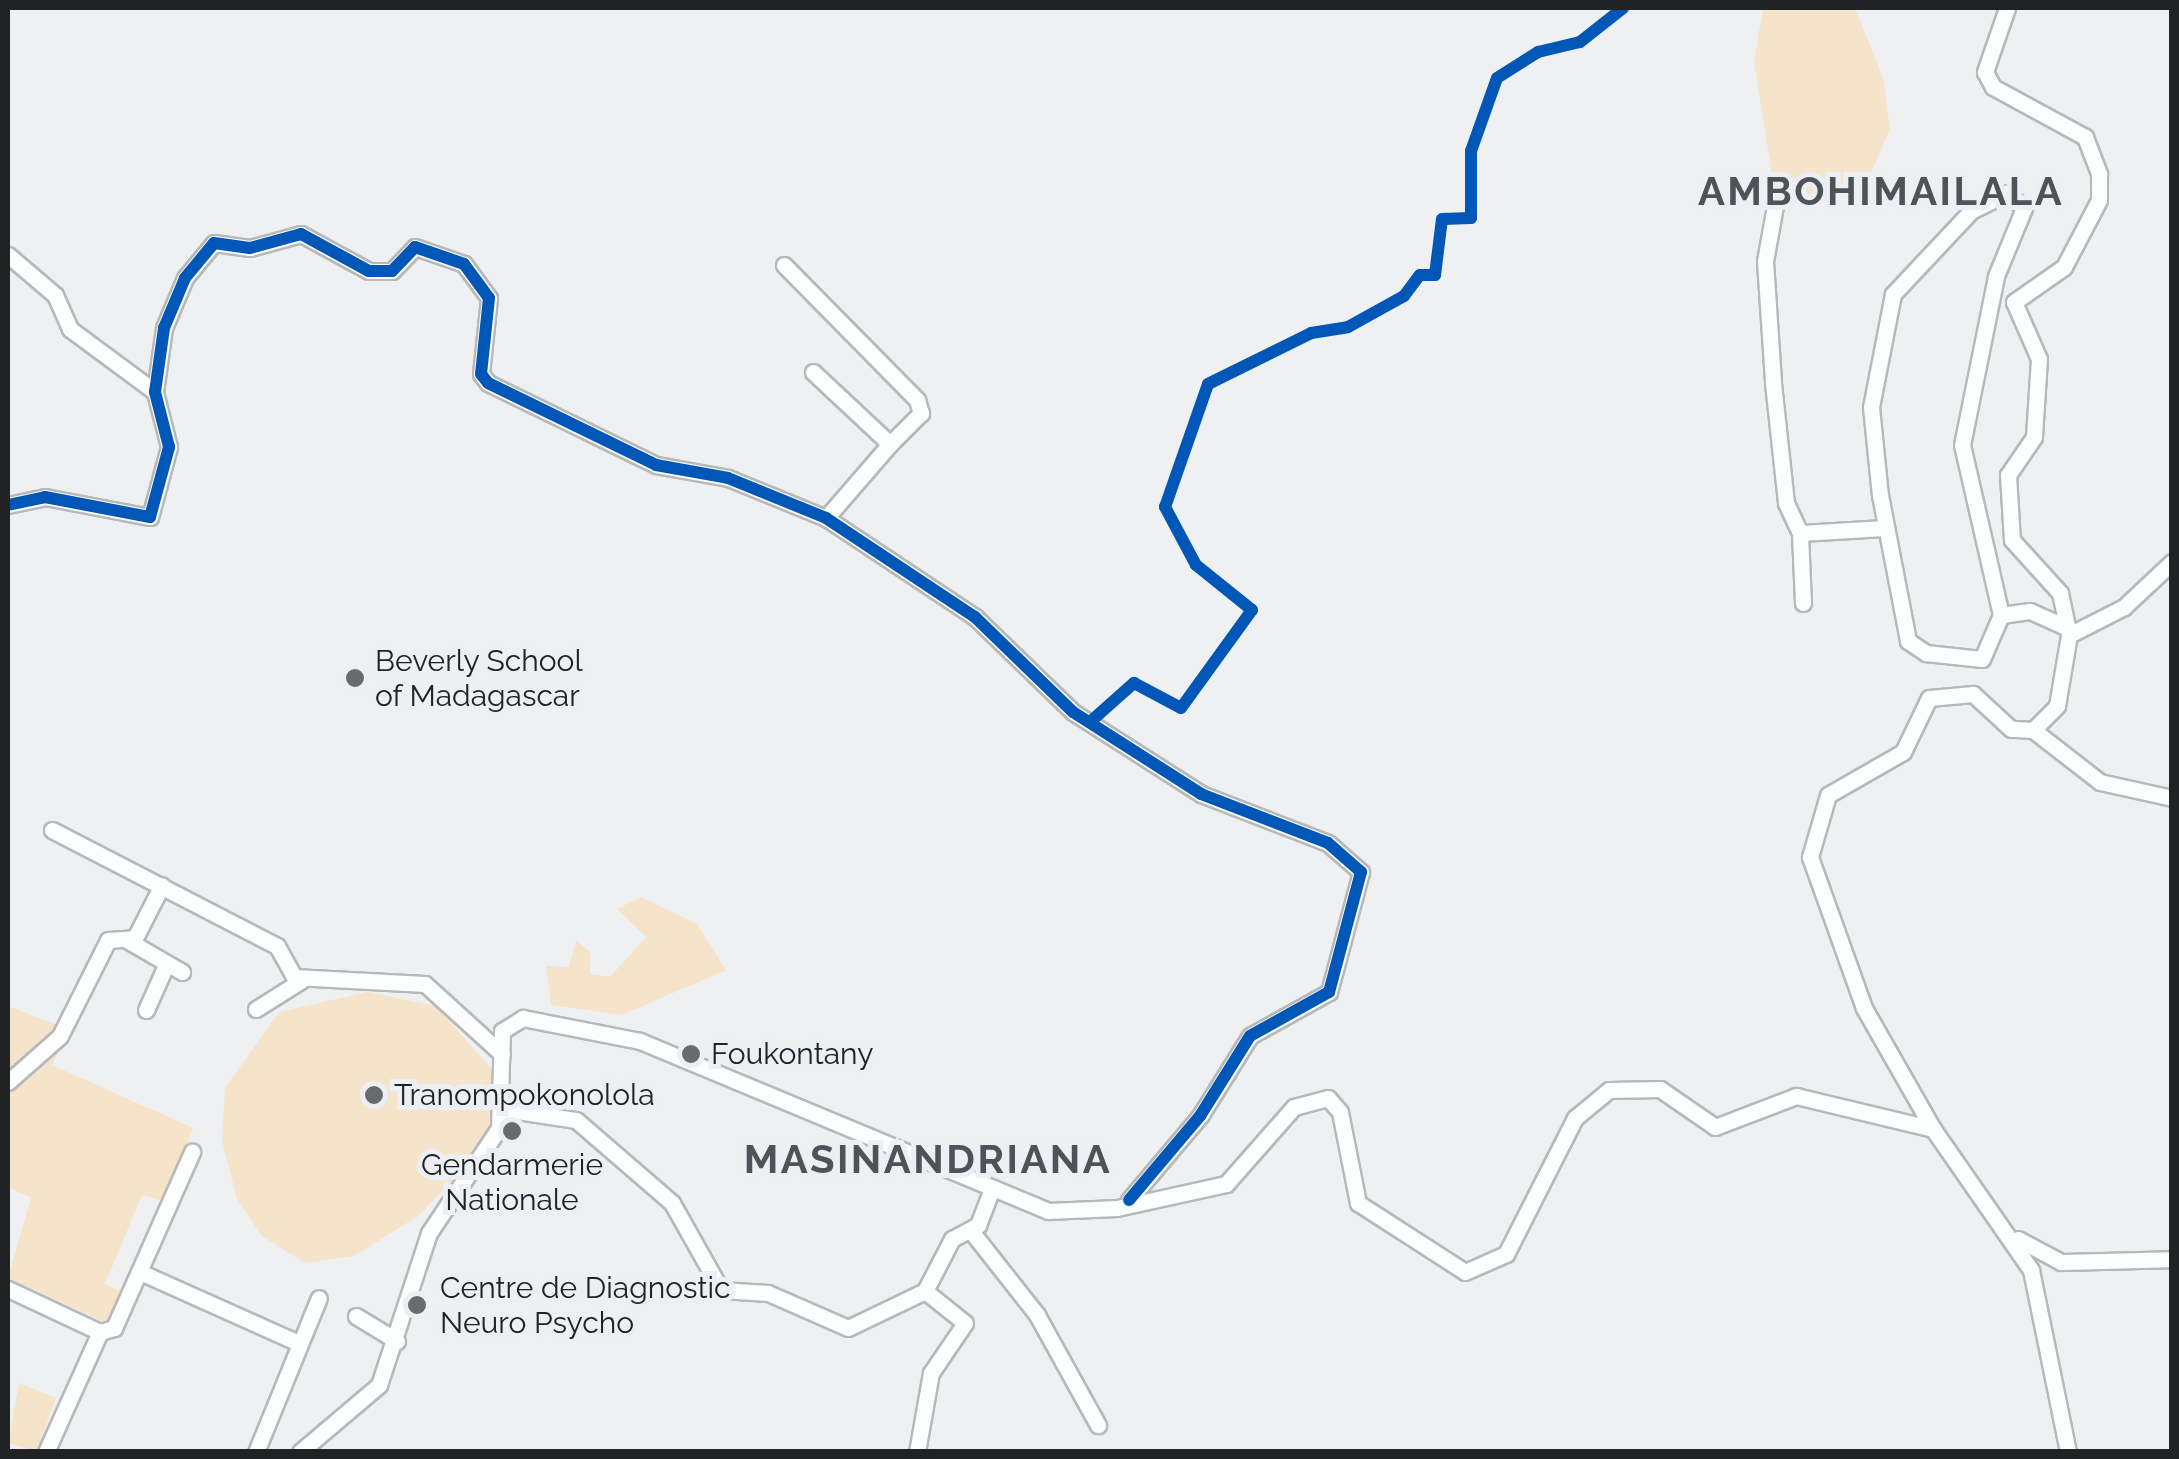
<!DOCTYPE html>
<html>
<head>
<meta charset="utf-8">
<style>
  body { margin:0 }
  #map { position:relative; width:2179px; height:1459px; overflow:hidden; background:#eef0f2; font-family:Raleway,sans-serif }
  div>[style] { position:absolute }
  .green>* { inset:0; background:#f6e4ca }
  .roads { filter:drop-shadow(2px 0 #b7b8ba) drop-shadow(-2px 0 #b7b8ba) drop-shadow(0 2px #b7b8ba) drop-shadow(0 -2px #b7b8ba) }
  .minor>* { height:15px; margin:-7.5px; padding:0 7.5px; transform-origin:7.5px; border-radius:7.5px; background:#fcfdfd }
  .cycleway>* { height:12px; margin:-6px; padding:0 6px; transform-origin:6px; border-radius:6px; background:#0057b8 }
  .dots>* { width:28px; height:28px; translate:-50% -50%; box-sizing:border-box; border:5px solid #eceff4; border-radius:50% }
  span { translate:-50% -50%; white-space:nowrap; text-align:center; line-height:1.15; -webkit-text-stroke:10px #eceff4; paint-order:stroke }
  .poi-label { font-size:30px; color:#212224 }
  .left { translate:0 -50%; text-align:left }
  .district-label { font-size:40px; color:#4f5256; font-weight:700; letter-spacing:2.5px }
  .frame { position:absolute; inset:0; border:10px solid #212224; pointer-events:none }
</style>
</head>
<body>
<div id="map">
  <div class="green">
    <div style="clip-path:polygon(1763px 8px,1855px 8px,1883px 78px,1890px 129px,1870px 175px,1839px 199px,1774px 188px,1754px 61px)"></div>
    <div style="clip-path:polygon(641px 897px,697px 924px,726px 970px,622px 1015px,551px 1005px,546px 966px,569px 967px,576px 940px,590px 952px,590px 974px,610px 977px,646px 937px,617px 909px)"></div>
    <div style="clip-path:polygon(368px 992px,436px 1006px,497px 1075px,496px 1112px,481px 1151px,418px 1216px,354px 1256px,305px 1263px,262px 1236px,237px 1199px,222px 1141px,225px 1088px,279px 1012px)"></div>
    <div style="clip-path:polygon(8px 1006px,70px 1030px,52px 1065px,193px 1128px,163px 1201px,142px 1195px,105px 1284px,122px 1292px,107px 1323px,8px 1278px,31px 1198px,8px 1187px)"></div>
    <div style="clip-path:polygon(19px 1383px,56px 1398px,37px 1451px,8px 1443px)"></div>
  </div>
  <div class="roads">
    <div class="minor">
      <div style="left:2007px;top:8px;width:68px;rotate:109deg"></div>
      <div style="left:1985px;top:72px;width:17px;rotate:62deg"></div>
      <div style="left:1993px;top:87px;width:105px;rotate:28.5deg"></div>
      <div style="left:2085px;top:137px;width:40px;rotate:69deg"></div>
      <div style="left:2099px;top:174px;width:26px;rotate:90deg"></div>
      <div style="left:2099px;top:200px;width:76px;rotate:117.6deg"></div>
      <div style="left:2064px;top:267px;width:61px;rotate:145deg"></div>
      <div style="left:2014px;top:302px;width:62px;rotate:66.3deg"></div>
      <div style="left:2039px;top:359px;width:78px;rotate:93.7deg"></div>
      <div style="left:2034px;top:437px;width:46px;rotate:124.4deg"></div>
      <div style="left:2008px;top:475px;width:65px;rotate:86.5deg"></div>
      <div style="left:2012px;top:540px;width:72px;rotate:47.8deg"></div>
      <div style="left:2060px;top:593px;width:43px;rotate:77.9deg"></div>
      <div style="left:2069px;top:635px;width:72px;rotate:99.6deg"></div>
      <div style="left:2057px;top:706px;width:34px;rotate:135deg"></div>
      <div style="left:2033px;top:730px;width:22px;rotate:-177deg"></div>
      <div style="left:2011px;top:729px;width:52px;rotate:-137.4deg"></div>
      <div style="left:1973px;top:694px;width:44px;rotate:174.8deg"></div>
      <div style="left:1929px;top:698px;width:60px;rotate:115.7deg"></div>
      <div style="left:1903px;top:752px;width:86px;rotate:150.2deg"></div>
      <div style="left:1828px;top:795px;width:65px;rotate:106.2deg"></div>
      <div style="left:1810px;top:857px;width:160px;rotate:70.3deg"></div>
      <div style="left:1864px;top:1008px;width:139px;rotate:60.3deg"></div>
      <div style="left:1933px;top:1129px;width:172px;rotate:55.2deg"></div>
      <div style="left:2031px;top:1270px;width:186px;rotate:78.5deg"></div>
      <div style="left:1775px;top:206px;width:56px;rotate:100.3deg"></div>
      <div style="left:1765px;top:261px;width:122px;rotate:86.2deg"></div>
      <div style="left:1773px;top:383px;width:121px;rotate:83.8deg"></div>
      <div style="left:1786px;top:503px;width:33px;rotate:65deg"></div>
      <div style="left:8px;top:255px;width:62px;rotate:40.4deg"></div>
      <div style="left:55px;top:295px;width:37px;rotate:66deg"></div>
      <div style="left:70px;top:329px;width:106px;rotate:36.5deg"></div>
      <div style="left:784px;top:265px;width:190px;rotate:45.4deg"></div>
      <div style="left:917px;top:400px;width:14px;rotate:73deg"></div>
      <div style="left:921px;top:413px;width:44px;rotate:135deg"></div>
      <div style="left:813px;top:372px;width:105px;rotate:43.1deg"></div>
      <div style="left:890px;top:444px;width:98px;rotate:130.9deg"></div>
      <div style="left:8px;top:505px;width:38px;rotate:-12deg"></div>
      <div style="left:45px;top:497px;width:107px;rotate:10.8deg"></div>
      <div style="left:150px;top:517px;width:73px;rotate:-74.8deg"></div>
      <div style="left:169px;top:447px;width:57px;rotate:-104.3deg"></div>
      <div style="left:155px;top:392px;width:65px;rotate:-82deg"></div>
      <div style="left:164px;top:328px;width:54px;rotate:-67.2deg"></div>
      <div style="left:185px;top:278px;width:45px;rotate:-50.4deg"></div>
      <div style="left:214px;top:243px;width:36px;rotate:8deg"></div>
      <div style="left:250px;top:248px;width:53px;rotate:-15.4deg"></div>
      <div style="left:301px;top:234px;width:77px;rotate:28.6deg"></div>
      <div style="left:369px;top:271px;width:23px"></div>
      <div style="left:392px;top:271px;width:33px;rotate:-46deg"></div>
      <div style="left:415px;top:247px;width:52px;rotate:19.1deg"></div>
      <div style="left:464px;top:264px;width:42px;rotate:53.7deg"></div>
      <div style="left:489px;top:298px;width:76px;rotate:96deg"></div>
      <div style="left:481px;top:374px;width:11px;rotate:52deg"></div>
      <div style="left:488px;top:383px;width:187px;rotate:26deg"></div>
      <div style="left:656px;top:465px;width:73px;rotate:10.2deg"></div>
      <div style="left:728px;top:478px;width:106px;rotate:22.2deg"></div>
      <div style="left:826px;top:518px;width:179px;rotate:33.6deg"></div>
      <div style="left:975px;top:617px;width:136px;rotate:44.1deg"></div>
      <div style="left:1073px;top:712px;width:152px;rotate:32.6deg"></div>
      <div style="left:1201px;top:794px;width:136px;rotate:21.1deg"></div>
      <div style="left:1328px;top:843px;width:44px;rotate:41.3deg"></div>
      <div style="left:1361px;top:872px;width:124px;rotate:104.9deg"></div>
      <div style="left:1329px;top:992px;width:90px;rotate:150.9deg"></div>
      <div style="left:1250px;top:1036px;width:94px;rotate:122deg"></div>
      <div style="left:1200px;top:1116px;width:110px;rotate:130.2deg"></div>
      <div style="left:1803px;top:603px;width:70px;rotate:-92.5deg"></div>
      <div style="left:1800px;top:533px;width:85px;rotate:-3.4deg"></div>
      <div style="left:2001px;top:615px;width:174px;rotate:-102.9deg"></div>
      <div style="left:1962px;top:445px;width:172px;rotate:-78.6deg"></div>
      <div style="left:1996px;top:276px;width:74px;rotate:-67.6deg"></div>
      <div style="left:2024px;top:208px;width:23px;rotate:-139deg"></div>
      <div style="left:2007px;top:193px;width:40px;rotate:153.4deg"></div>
      <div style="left:1971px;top:211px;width:114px;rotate:133.2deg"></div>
      <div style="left:1893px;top:294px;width:115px;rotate:101deg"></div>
      <div style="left:1871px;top:407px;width:88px;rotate:84.2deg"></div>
      <div style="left:1880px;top:495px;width:149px;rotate:79.1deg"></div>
      <div style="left:1908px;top:641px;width:22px;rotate:34deg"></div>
      <div style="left:1926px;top:653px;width:56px;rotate:6.1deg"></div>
      <div style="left:1982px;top:659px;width:48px;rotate:-66.6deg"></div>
      <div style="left:2001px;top:615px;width:29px;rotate:-8deg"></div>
      <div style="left:2030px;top:611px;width:37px;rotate:24deg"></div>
      <div style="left:2069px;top:635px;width:62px;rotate:-27deg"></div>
      <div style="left:2124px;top:607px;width:66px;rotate:-43.2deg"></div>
      <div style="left:2033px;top:730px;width:85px;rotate:37.8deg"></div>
      <div style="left:2100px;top:782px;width:74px;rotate:12.5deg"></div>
      <div style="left:52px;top:830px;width:253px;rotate:27.3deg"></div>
      <div style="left:277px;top:946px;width:35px;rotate:61deg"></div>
      <div style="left:294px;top:977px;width:131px;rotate:3.1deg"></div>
      <div style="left:425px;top:984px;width:104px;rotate:42.3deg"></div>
      <div style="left:125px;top:939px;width:66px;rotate:30.1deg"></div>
      <div style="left:256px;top:1009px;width:54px;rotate:-32.2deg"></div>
      <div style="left:146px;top:1010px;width:49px;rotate:-66deg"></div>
      <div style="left:8px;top:1082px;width:69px;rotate:-41.5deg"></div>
      <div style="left:60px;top:1036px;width:107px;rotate:-63.4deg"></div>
      <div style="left:108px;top:940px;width:27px;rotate:-4deg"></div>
      <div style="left:135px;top:938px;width:59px;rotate:-63deg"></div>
      <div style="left:504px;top:1109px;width:73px;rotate:8.7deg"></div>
      <div style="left:576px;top:1120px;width:127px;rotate:40.8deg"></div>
      <div style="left:672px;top:1203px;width:100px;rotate:60.6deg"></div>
      <div style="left:721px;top:1290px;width:47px;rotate:3.7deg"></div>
      <div style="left:768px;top:1293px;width:87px;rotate:23.6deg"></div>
      <div style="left:848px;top:1328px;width:85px;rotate:-25.7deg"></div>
      <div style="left:971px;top:1231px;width:107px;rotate:51.8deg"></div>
      <div style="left:1037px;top:1315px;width:126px;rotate:61deg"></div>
      <div style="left:2018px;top:1239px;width:49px;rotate:28.1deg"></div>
      <div style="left:2061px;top:1262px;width:111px;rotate:-1.5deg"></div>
      <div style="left:140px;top:1272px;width:174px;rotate:24.1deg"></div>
      <div style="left:8px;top:1289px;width:102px;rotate:25.1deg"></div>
      <div style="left:100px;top:1332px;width:15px;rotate:-16deg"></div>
      <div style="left:114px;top:1328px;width:193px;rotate:-66.1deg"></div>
      <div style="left:356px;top:1316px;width:48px;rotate:31.4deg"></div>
      <div style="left:46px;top:1452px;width:132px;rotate:-65.8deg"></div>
      <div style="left:256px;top:1452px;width:166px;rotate:-67.8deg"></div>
      <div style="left:300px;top:1452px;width:104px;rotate:-40.3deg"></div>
      <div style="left:379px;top:1385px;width:160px;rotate:-71.8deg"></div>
      <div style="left:429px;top:1233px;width:126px;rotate:-56.3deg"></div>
      <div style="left:499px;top:1128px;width:97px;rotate:-88.2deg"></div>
      <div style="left:502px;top:1031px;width:25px;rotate:-32deg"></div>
      <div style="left:523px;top:1018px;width:119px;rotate:11.1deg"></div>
      <div style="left:640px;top:1041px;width:442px;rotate:22.6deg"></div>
      <div style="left:1048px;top:1211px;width:69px;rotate:-2.5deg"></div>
      <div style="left:1117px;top:1208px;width:112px;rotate:-12.4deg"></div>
      <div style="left:1226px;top:1184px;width:103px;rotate:-48.6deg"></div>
      <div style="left:1294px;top:1107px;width:35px;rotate:-15deg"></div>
      <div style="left:1328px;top:1098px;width:18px;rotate:49deg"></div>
      <div style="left:1340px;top:1112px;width:93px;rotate:78.8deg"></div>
      <div style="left:1358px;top:1203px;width:127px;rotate:32.8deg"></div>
      <div style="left:1465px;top:1272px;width:45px;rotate:-23.7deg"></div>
      <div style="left:1506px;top:1254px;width:153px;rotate:-63.1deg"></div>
      <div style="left:1575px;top:1118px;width:44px;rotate:-39.5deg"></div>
      <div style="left:1609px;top:1090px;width:51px;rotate:-1.1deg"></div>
      <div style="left:1660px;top:1089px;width:67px;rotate:34.6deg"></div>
      <div style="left:1715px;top:1127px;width:87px;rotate:-20.9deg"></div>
      <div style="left:1796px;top:1096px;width:141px;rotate:13.5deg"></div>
      <div style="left:917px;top:1452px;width:80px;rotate:-80deg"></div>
      <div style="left:931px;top:1373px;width:60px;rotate:-55.8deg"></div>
      <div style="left:965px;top:1323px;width:51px;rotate:-141.3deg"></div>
      <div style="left:925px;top:1291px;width:59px;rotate:-62.6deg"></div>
      <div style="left:952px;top:1239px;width:30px;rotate:-28deg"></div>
      <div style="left:978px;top:1225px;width:34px;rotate:-69deg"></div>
    </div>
  </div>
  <div class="cycleway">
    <div style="left:8px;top:505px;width:38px;rotate:-12deg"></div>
    <div style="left:45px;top:497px;width:107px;rotate:10.8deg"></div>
    <div style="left:150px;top:517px;width:73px;rotate:-74.8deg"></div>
    <div style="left:169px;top:447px;width:57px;rotate:-104.3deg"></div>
    <div style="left:155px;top:392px;width:65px;rotate:-82deg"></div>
    <div style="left:164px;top:328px;width:54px;rotate:-67.2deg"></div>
    <div style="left:185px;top:278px;width:45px;rotate:-50.4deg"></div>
    <div style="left:214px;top:243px;width:36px;rotate:8deg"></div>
    <div style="left:250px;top:248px;width:53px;rotate:-15.4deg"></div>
    <div style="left:301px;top:234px;width:77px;rotate:28.6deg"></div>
    <div style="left:369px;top:271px;width:23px"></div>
    <div style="left:392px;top:271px;width:33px;rotate:-46deg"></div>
    <div style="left:415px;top:247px;width:52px;rotate:19.1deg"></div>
    <div style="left:464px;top:264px;width:42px;rotate:53.7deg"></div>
    <div style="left:489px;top:298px;width:76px;rotate:96deg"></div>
    <div style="left:481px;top:374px;width:11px;rotate:52deg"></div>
    <div style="left:488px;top:383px;width:187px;rotate:26deg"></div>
    <div style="left:656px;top:465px;width:73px;rotate:10.2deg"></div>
    <div style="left:728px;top:478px;width:106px;rotate:22.2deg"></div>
    <div style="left:826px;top:518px;width:179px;rotate:33.6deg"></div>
    <div style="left:975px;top:617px;width:136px;rotate:44.1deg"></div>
    <div style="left:1073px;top:712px;width:152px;rotate:32.6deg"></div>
    <div style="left:1201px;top:794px;width:136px;rotate:21.1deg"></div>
    <div style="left:1328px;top:843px;width:44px;rotate:41.3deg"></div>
    <div style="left:1361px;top:872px;width:124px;rotate:104.9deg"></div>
    <div style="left:1329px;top:992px;width:90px;rotate:150.9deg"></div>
    <div style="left:1250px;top:1036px;width:94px;rotate:122deg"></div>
    <div style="left:1200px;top:1116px;width:110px;rotate:130.2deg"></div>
    <div style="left:1090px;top:722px;width:59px;rotate:-41.6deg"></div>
    <div style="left:1134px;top:683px;width:53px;rotate:28deg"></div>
    <div style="left:1181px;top:708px;width:121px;rotate:-54.1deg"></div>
    <div style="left:1252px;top:610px;width:72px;rotate:-141.2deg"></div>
    <div style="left:1196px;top:565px;width:66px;rotate:-118.1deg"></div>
    <div style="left:1165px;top:507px;width:130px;rotate:-70.7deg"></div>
    <div style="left:1208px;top:384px;width:115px;rotate:-26.3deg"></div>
    <div style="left:1311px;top:333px;width:37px;rotate:-9deg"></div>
    <div style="left:1348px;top:327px;width:64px;rotate:-29deg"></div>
    <div style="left:1404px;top:296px;width:26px;rotate:-53deg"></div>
    <div style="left:1420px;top:275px;width:15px"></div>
    <div style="left:1435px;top:275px;width:56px;rotate:-82.9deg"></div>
    <div style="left:1442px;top:219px;width:29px;rotate:-2deg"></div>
    <div style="left:1471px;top:218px;width:67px;rotate:-90deg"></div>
    <div style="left:1471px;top:151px;width:77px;rotate:-70.4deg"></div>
    <div style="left:1497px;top:78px;width:49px;rotate:-32.4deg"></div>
    <div style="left:1538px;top:52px;width:43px;rotate:-13.4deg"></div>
    <div style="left:1580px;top:42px;width:55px;rotate:-38.3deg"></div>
  </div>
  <div class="dots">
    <div style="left:355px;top:678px;background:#696a6c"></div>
    <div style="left:691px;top:1054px;background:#696a6c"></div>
    <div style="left:374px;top:1095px;background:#696a6c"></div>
    <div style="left:512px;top:1131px;background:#696a6c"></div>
    <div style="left:417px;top:1305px;background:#696a6c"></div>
  </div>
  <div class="poi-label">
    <span class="left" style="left:375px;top:678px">Beverly School<br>of Madagascar</span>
    <span class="left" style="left:711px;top:1054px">Foukontany</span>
    <span class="left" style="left:394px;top:1095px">Tranompokonolola</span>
    <span style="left:512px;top:1182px">Gendarmerie<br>Nationale</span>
    <span class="left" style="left:440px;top:1305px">Centre de Diagnostic<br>Neuro Psycho</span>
  </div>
  <div class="district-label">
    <span style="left:1881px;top:191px">AMBOHIMAILALA</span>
    <span style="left:928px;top:1159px">MASINANDRIANA</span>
  </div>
  <div class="frame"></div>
</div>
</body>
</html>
